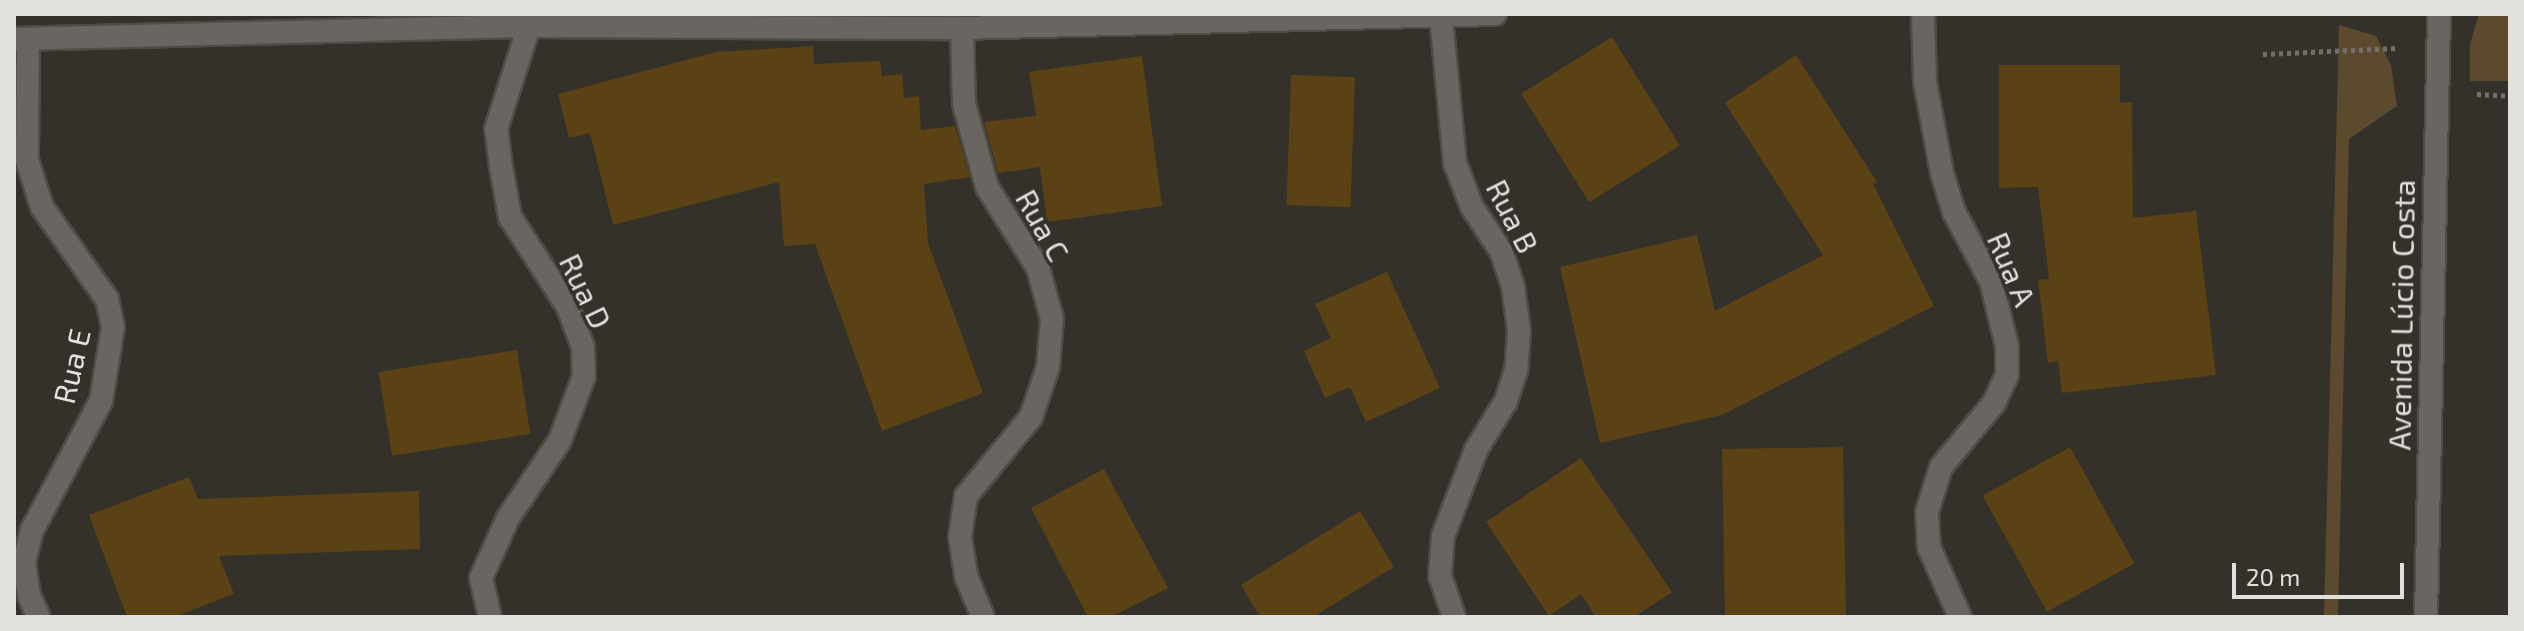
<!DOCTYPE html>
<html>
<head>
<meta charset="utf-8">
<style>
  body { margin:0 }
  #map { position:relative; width:2524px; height:631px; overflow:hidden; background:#34312b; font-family:"Exo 2",sans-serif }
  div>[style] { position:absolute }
  .green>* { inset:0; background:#5b4a2e }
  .building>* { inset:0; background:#5b4214; transform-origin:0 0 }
  .path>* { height:5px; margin-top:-2.5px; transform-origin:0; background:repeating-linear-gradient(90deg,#73706b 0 4px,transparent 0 8px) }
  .roads { filter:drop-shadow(2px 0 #4f4c48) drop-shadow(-2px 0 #4f4c48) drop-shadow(0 2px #4f4c48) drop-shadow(0 -2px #4f4c48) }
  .minor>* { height:22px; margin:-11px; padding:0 11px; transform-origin:11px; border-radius:11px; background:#696560 }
  .secondary>* { height:22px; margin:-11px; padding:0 11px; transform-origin:11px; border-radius:11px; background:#696560 }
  span { translate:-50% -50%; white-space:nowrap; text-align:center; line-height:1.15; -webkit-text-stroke:7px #34312b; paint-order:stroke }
  .street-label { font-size:30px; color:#e2e0dd }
  .frame { position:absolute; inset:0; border:16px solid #e2e0dd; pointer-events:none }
  .scale { position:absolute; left:2232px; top:563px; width:172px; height:36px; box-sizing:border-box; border:4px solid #e2e0dd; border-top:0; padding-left:10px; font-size:24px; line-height:28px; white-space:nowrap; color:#e2e0dd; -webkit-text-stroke:6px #34312b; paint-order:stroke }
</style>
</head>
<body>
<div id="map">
  <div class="green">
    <div style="clip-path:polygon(2479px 14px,2510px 14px,2510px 81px,2470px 81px,2470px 44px)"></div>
    <div style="clip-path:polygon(2339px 25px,2376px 36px,2391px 65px,2397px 106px,2349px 139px,2338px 617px,2324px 617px)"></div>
  </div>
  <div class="building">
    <div style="left:1612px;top:37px;width:128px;height:107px;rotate:58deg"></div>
    <div style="clip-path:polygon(813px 46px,814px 64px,880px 61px,882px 76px,902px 74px,904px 98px,919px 96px,921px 130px,955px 126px,970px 177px,924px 184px,928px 243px,983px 393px,882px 431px,815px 244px,784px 246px,779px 182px,613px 225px,590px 133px,569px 138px,558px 94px,716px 52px)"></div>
    <div style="clip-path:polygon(1796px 55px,1877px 182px,1873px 184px,1934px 306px,1722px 415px,1600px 443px,1560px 267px,1697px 235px,1715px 311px,1823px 255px,1725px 103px)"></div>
    <div style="clip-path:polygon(1142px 56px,1162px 206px,1047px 222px,1040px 167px,998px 173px,984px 122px,1036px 116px,1029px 72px)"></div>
    <div style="clip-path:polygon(1999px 65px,2120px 65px,2120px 103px,2132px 102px,2133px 218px,2196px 211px,2216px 375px,2062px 393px,2058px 361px,2048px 363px,2038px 280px,2049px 279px,2038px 187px,1999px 188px)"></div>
    <div style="left:1291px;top:75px;width:64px;height:130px;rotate:2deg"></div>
    <div style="clip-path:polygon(1387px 272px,1440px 388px,1366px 422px,1350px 387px,1325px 398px,1304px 351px,1331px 338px,1315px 304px)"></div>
    <div style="left:517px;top:350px;width:85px;height:140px;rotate:81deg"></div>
    <div style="left:1843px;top:447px;width:170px;height:121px;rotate:89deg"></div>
    <div style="left:2070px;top:447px;width:133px;height:100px;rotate:61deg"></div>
    <div style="clip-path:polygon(1581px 458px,1672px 592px,1634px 617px,1596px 617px,1581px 594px,1549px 616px,1486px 522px)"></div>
    <div style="clip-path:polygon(1104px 469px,1168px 588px,1111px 617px,1088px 617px,1031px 508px)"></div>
    <div style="clip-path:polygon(189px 477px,198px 499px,419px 491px,420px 549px,219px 556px,234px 594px,174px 617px,127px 617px,89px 515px)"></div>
    <div style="clip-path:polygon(1360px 511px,1394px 567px,1313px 617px,1260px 617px,1241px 585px)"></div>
  </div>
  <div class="path">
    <div style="left:2263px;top:54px;width:135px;rotate:-2.5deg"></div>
    <div style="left:2477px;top:94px;width:33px;rotate:3deg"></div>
  </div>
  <div class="roads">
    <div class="minor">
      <div style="left:1923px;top:14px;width:68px;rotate:88.3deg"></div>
      <div style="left:1925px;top:82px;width:93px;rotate:79.4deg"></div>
      <div style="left:1942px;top:173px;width:41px;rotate:72.9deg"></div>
      <div style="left:1954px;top:212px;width:78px;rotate:61.8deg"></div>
      <div style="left:1991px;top:281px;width:67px;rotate:76.2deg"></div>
      <div style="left:2007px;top:346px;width:29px;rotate:90deg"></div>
      <div style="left:2007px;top:375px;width:31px;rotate:115deg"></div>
      <div style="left:1994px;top:403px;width:83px;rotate:129.6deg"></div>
      <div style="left:1941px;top:467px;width:47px;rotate:107.3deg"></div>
      <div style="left:1927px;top:512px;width:35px;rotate:87deg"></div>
      <div style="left:1929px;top:547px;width:77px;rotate:66.1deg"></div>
      <div style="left:1441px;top:16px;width:148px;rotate:84.6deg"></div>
      <div style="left:1455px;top:163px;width:47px;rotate:68.9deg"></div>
      <div style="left:1472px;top:207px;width:53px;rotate:56.6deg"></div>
      <div style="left:1501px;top:251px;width:37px;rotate:71deg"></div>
      <div style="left:1513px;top:286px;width:45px;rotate:82.4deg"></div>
      <div style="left:1519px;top:331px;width:39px;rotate:94deg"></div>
      <div style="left:1516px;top:370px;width:33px;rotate:108deg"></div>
      <div style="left:1506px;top:401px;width:57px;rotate:121.5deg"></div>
      <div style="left:1476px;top:450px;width:92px;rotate:111deg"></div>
      <div style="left:1443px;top:536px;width:40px;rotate:94.3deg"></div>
      <div style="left:1440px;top:576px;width:43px;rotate:71.1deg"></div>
      <div style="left:962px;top:28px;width:76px;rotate:88.5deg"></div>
      <div style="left:964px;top:104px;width:86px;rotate:74.5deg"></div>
      <div style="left:987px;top:187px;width:96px;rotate:57.8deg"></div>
      <div style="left:1038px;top:268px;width:53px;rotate:74.6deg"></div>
      <div style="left:1052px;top:319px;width:48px;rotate:94.8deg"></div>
      <div style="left:1048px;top:367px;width:53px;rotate:108.8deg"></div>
      <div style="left:1031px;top:417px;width:102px;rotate:129.4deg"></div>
      <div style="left:966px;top:496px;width:41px;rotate:98.3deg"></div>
      <div style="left:960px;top:537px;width:39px;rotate:81deg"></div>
      <div style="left:966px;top:576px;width:44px;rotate:67.5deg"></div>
      <div style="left:14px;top:39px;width:515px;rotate:-1.45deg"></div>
      <div style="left:529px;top:26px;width:433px;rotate:0.3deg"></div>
      <div style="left:962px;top:28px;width:533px;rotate:-1.5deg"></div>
      <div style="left:28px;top:39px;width:121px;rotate:90.5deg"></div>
      <div style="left:27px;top:160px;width:49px;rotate:72.3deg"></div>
      <div style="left:42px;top:207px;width:113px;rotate:54.8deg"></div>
      <div style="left:107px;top:299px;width:29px;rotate:78deg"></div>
      <div style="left:113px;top:327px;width:75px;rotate:99.2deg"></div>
      <div style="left:101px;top:401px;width:146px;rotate:118.1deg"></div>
      <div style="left:32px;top:530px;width:34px;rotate:104deg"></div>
      <div style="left:24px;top:563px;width:33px;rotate:81deg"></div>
      <div style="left:29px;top:596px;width:23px;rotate:65deg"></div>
      <div style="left:490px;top:617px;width:40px;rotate:-103deg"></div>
      <div style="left:481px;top:578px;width:66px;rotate:-65.8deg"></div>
      <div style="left:508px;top:518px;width:94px;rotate:-56.3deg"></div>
      <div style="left:560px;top:440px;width:68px;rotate:-69.4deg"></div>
      <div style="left:584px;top:376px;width:29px;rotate:-92deg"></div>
      <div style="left:583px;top:347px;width:43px;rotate:-110.6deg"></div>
      <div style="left:568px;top:307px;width:107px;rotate:-122.8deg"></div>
      <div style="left:510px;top:217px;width:51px;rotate:-100.2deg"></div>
      <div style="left:501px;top:167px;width:38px;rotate:-97deg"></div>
      <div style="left:496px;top:129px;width:108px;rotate:-72.2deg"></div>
    </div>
    <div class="secondary">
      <div style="left:2426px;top:617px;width:603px;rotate:-88.76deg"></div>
    </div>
  </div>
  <div class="street-label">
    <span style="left:1513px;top:216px;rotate:63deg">Rua B</span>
    <span style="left:1043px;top:225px;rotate:61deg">Rua C</span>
    <span style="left:2012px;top:269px;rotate:67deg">Rua A</span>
    <span style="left:586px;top:291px;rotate:64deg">Rua D</span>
    <span style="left:2401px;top:315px;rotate:-89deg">Avenida Lúcio Costa</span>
    <span style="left:71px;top:366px;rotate:-77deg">Rua E</span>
  </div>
  <div class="frame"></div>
  <div class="scale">20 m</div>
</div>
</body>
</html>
